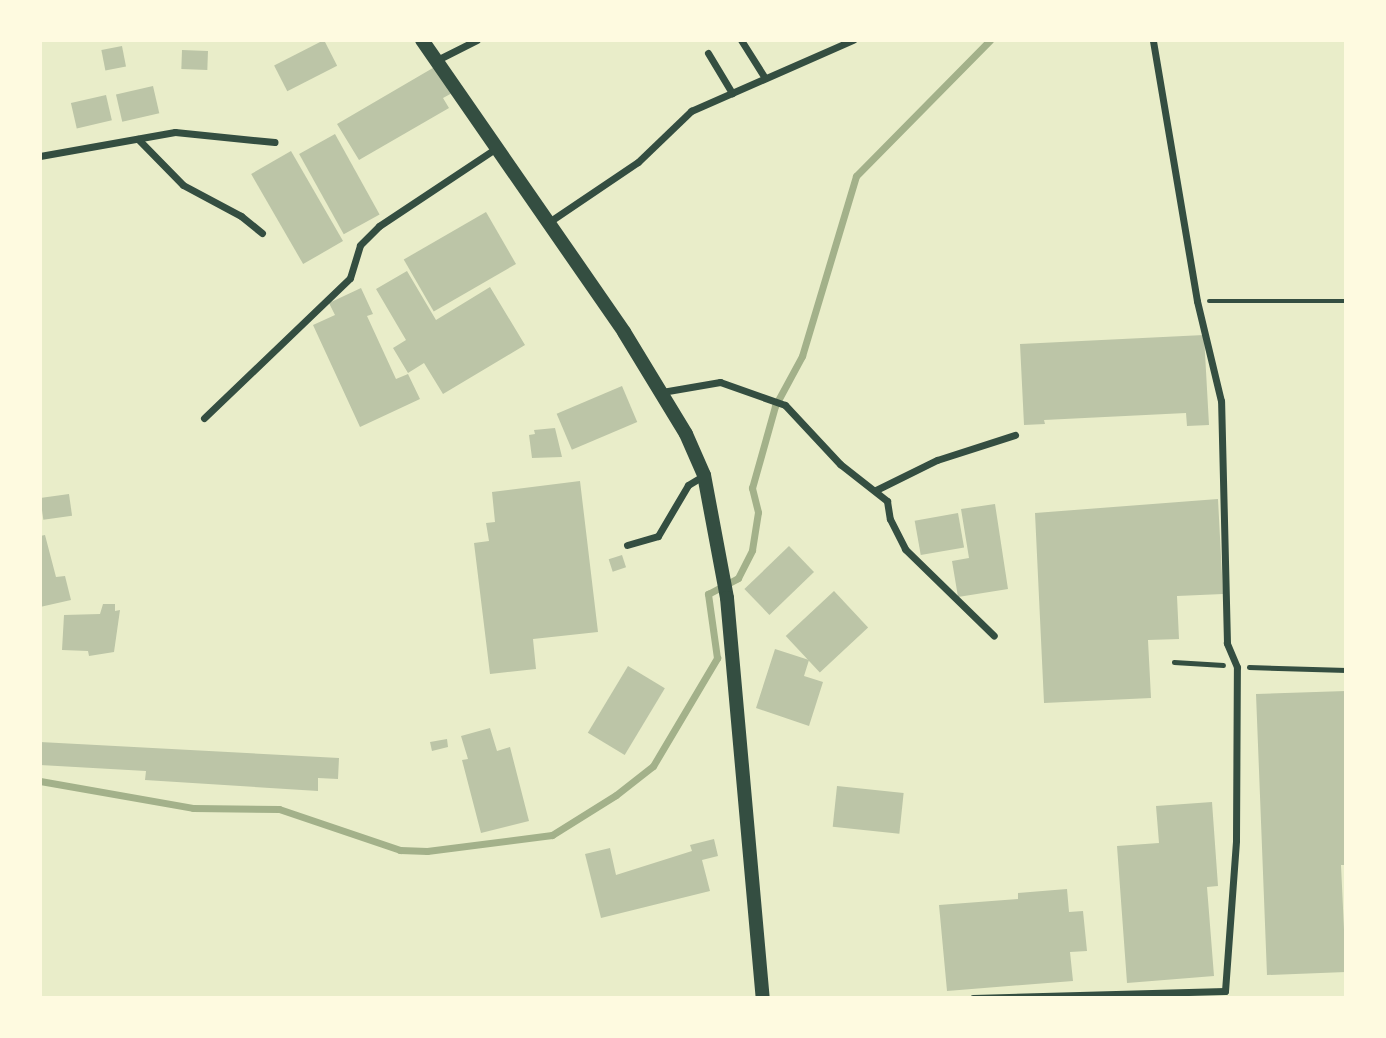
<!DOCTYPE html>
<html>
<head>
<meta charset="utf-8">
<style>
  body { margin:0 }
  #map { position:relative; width:1386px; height:1038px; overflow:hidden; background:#e9edc9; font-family:"Source Serif 4",serif }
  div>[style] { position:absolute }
  .stream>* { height:7px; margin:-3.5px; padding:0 3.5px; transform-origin:3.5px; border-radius:3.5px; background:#a3b18a }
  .building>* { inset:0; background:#bcc5a7; transform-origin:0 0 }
  .path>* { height:4.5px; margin:-2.25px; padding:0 2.25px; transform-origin:2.25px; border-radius:2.25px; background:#344e41 }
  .minor>* { height:7px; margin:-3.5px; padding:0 3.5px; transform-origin:3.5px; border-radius:3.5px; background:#344e41 }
  .secondary>* { height:14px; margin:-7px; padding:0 7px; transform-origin:7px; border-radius:7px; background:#344e41 }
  span { translate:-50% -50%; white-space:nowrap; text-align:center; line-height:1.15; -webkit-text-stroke:5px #fefae0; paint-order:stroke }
  .frame { position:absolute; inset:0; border:42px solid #fefae0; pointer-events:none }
</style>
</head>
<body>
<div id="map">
  <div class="stream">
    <div style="left:40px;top:781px;width:155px;rotate:10deg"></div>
    <div style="left:193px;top:808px;width:86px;rotate:0.7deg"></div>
    <div style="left:279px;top:809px;width:128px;rotate:18.7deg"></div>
    <div style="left:400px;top:850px;width:27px;rotate:2deg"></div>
    <div style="left:427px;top:851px;width:126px;rotate:-7.3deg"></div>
    <div style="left:552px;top:835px;width:75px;rotate:-32deg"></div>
    <div style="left:616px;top:795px;width:47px;rotate:-38.1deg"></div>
    <div style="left:653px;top:766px;width:126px;rotate:-59.3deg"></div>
    <div style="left:717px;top:658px;width:65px;rotate:-98deg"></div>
    <div style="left:708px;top:594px;width:34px;rotate:-28deg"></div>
    <div style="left:738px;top:578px;width:31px;rotate:-63deg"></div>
    <div style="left:752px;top:550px;width:38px;rotate:-81deg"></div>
    <div style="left:758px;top:512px;width:25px;rotate:-104deg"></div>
    <div style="left:752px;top:488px;width:85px;rotate:-74.3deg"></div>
    <div style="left:775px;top:406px;width:57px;rotate:-61.6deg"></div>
    <div style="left:802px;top:356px;width:188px;rotate:-73.3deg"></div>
    <div style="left:856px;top:176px;width:191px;rotate:-45.4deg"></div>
  </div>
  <div class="building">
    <div style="left:324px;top:40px;width:29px;height:56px;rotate:63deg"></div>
    <div style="left:122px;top:46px;width:21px;height:21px;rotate:79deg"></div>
    <div style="left:182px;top:50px;width:26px;height:19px;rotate:2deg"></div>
    <div style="clip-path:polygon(438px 65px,454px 92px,443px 98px,449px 108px,359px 160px,337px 124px)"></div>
    <div style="left:153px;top:86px;width:28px;height:38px;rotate:77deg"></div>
    <div style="left:106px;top:95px;width:26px;height:36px;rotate:77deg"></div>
    <div style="left:335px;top:134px;width:92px;height:41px;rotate:61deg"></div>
    <div style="left:291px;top:151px;width:104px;height:46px;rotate:60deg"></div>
    <div style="left:486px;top:212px;width:60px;height:95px;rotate:60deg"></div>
    <div style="clip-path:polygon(407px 271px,436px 320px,490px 287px,525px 345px,443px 394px,424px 363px,408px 373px,393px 348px,406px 340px,376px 289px)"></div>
    <div style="clip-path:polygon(361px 288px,373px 314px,367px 316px,396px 379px,408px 374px,420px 399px,360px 427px,313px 325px,335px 315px,329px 303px)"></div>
    <div style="clip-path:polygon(1204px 335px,1209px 425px,1187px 426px,1186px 413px,1044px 420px,1045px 424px,1024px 425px,1020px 344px)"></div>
    <div style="left:622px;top:386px;width:39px;height:71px;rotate:67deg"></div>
    <div style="clip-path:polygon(555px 428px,562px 457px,532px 458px,529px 435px,535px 434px,534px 430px)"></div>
    <div style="clip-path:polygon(580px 481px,598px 632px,533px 639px,536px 669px,490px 674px,474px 543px,489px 541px,486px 523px,495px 522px,492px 492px)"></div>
    <div style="left:69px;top:494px;width:22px;height:29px;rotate:82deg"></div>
    <div style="clip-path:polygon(1218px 499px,1223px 594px,1177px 596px,1179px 639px,1148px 640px,1151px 698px,1044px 703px,1035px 513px)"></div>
    <div style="clip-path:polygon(995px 504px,1008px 589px,958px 597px,952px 561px,969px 558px,961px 509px)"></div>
    <div style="left:958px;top:513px;width:35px;height:44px;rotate:80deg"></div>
    <div style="clip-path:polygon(45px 535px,56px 577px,65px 576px,71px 600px,40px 607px,40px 536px)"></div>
    <div style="left:789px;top:546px;width:36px;height:62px;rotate:46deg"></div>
    <div style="left:622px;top:555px;width:13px;height:14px;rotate:72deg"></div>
    <div style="left:834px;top:591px;width:50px;height:66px;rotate:47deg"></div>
    <div style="clip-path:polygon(103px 604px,115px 604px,115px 611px,120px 610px,114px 652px,89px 656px,88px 651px,62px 650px,64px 615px,100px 614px)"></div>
    <div style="clip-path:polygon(775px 649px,809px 660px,804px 676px,823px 682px,809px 726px,756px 708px)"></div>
    <div style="left:628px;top:666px;width:43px;height:78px;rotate:31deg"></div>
    <div style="clip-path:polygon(1346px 691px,1346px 865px,1341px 865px,1346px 972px,1267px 975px,1256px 694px)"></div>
    <div style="clip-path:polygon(490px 728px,497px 751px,510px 747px,529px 821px,481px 833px,462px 760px,468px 759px,461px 736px)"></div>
    <div style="clip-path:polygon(447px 739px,448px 747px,432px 751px,430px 742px)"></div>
    <div style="clip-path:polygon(40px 742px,339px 758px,338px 779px,318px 778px,318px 791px,145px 780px,146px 771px,40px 765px)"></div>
    <div style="left:837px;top:786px;width:67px;height:41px;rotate:6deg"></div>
    <div style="clip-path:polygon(1212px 802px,1218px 886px,1207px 887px,1214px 976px,1127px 983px,1117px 846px,1159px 843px,1156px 806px)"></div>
    <div style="clip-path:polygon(714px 839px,718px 856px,702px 860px,710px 891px,601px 918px,585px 854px,610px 848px,616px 875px,692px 851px,690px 845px)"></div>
    <div style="clip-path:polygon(1067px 889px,1069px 912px,1083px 911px,1087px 951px,1070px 952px,1073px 981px,947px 991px,939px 905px,1018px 899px,1018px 893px)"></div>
  </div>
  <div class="path">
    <div style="left:1209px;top:301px;width:137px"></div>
    <div style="left:1174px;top:662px;width:49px;rotate:3.5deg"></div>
    <div style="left:1249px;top:667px;width:97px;rotate:1.8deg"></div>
  </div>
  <div class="minor">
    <div style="left:741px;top:40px;width:45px;rotate:57.7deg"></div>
    <div style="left:708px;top:53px;width:47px;rotate:59deg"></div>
    <div style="left:439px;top:59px;width:42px;rotate:-26.6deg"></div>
    <div style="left:138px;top:139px;width:64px;rotate:45.6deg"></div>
    <div style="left:183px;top:185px;width:66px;rotate:28.1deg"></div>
    <div style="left:241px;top:216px;width:27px;rotate:39deg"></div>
    <div style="left:40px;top:156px;width:137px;rotate:-10.1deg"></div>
    <div style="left:175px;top:132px;width:100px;rotate:5.8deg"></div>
    <div style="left:549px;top:222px;width:107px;rotate:-34deg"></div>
    <div style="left:638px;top:162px;width:74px;rotate:-43.9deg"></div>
    <div style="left:691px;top:111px;width:177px;rotate:-23.7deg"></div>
    <div style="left:662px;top:392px;width:59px;rotate:-9.8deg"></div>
    <div style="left:720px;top:382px;width:69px;rotate:19.5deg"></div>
    <div style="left:785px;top:405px;width:81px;rotate:47deg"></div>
    <div style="left:840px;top:464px;width:60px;rotate:38.2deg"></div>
    <div style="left:887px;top:501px;width:18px;rotate:81deg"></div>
    <div style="left:890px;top:519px;width:34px;rotate:63deg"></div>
    <div style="left:905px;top:549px;width:124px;rotate:44.3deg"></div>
    <div style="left:204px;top:418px;width:202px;rotate:-43.8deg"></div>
    <div style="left:350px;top:278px;width:34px;rotate:-73deg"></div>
    <div style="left:360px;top:245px;width:27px;rotate:-45deg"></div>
    <div style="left:379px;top:226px;width:143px;rotate:-33.6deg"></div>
    <div style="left:876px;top:490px;width:68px;rotate:-26.2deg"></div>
    <div style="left:937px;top:460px;width:82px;rotate:-17.8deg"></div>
    <div style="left:627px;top:545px;width:32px;rotate:-16deg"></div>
    <div style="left:658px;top:536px;width:59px;rotate:-59.5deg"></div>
    <div style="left:688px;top:485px;width:17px;rotate:-31deg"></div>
    <div style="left:973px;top:998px;width:252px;rotate:-1.6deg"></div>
    <div style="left:1225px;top:991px;width:151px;rotate:-85.8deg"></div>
    <div style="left:1236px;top:840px;width:173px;rotate:-89.7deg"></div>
    <div style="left:1237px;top:667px;width:26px;rotate:-113deg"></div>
    <div style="left:1227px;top:643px;width:242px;rotate:-91.4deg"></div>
    <div style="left:1221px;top:401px;width:103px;rotate:-103.5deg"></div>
    <div style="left:1197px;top:301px;width:265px;rotate:-99.6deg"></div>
  </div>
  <div class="secondary">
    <div style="left:422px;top:40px;width:355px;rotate:55.3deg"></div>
    <div style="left:624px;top:332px;width:119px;rotate:58.7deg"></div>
    <div style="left:686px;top:434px;width:45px;rotate:66.3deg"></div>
    <div style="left:704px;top:475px;width:125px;rotate:79.4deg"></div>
    <div style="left:727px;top:598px;width:402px;rotate:84.9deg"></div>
  </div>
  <div class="frame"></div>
</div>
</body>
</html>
